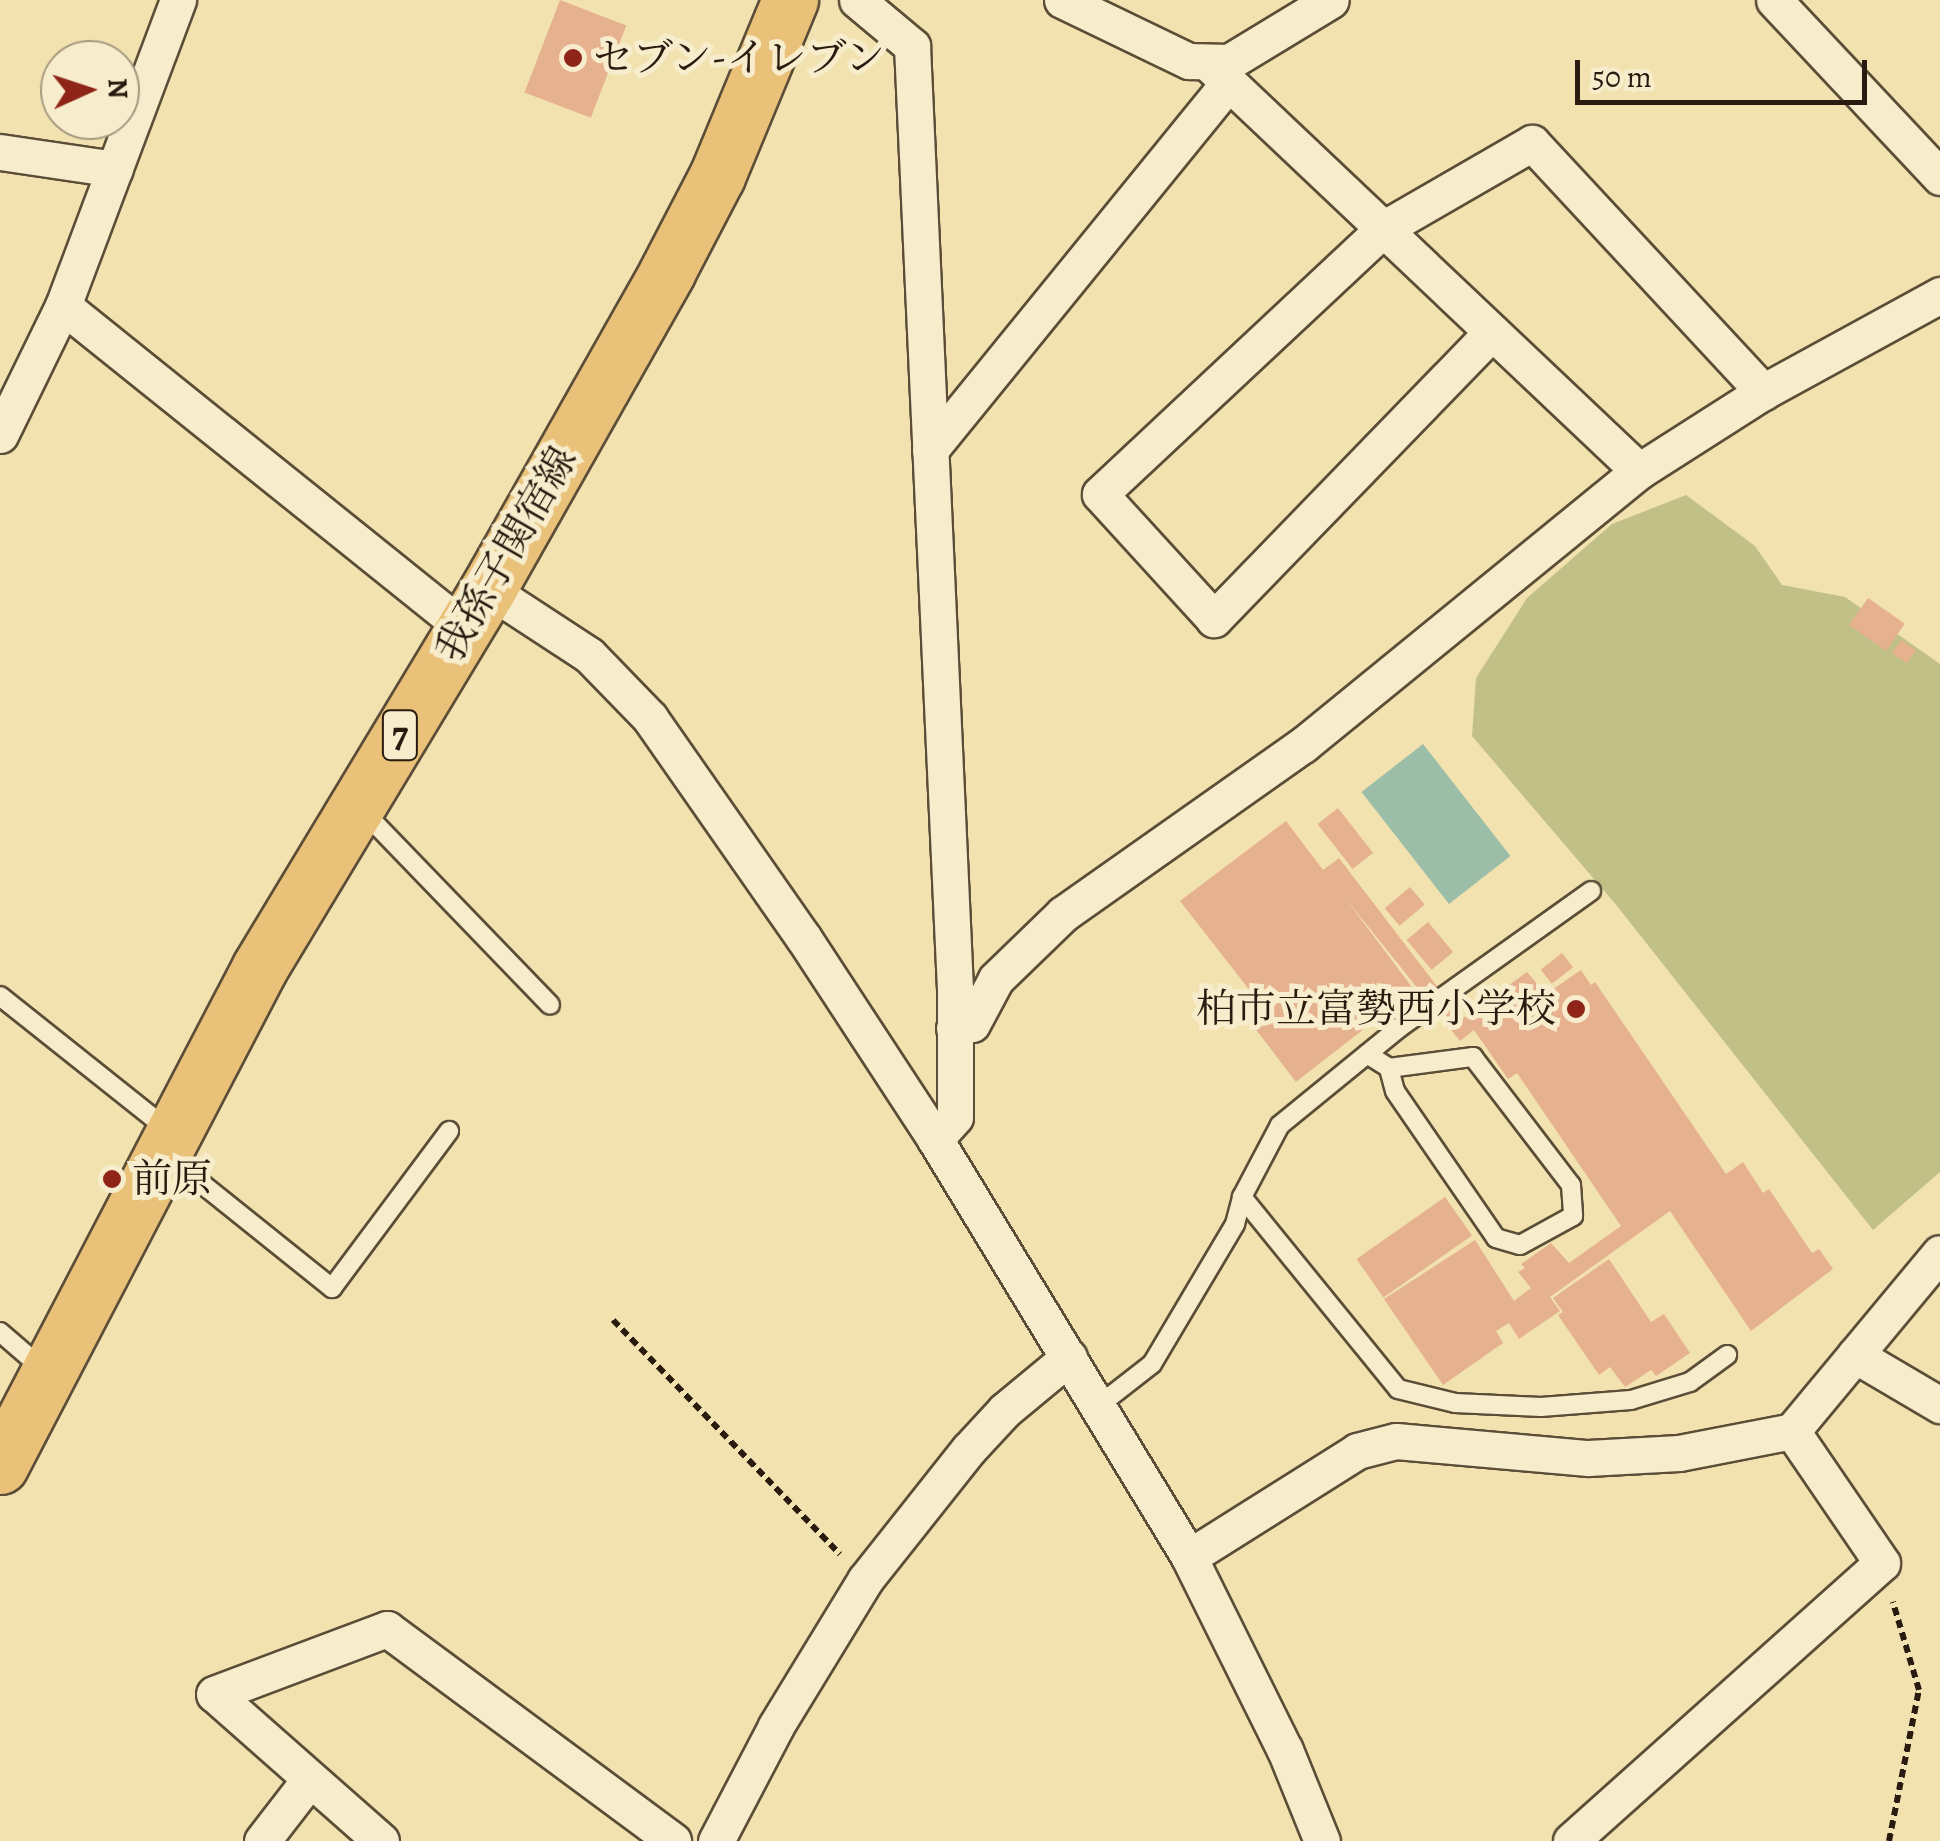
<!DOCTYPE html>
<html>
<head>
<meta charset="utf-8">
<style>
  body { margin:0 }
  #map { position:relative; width:1940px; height:1841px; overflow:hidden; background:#f2e2b0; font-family:Alegreya,"Noto Serif JP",serif }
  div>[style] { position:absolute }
  .green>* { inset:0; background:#c1c187 }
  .water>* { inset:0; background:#9cbea8; transform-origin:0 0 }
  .building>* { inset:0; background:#e6b18e; transform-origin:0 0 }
  .path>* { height:6px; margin-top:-3px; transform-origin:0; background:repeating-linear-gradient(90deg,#291b0f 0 8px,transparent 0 13px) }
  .roads { filter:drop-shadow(2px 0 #5b4d37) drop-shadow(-2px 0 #5b4d37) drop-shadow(0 2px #5b4d37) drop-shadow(0 -2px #5b4d37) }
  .lane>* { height:18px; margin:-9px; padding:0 9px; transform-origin:9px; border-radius:9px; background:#f7eccc }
  .street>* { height:35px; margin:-17.5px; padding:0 17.5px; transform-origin:17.5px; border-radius:17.5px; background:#f7eccc }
  .primary>* { height:55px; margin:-27.5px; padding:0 27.5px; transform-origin:27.5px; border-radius:27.5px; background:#e9c178 }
  .dots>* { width:28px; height:28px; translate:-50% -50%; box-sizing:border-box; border:5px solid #f7eccc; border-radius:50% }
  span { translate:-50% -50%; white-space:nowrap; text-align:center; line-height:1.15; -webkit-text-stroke:10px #f7eccc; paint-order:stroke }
  .shield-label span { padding:2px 8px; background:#f7eccc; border:2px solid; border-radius:8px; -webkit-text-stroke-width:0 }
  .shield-label { font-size:38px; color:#291b0f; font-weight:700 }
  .poi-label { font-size:40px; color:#291b0f }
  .left { translate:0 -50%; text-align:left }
  .right { translate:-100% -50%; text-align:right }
  .street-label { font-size:40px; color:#291b0f }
  .north { position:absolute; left:40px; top:40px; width:100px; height:100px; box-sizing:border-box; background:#f7eccc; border:2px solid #a59880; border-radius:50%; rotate:87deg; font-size:28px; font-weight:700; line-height:40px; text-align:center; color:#291b0f }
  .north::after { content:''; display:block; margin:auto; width:35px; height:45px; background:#8f2418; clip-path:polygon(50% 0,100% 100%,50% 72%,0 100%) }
  .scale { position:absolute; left:1575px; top:60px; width:292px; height:45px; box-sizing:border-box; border:5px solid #291b0f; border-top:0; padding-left:12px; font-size:30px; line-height:35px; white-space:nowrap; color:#291b0f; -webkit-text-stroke:8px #f7eccc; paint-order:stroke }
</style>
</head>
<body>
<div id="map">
  <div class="green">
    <div style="clip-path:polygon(1686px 495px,1755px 546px,1782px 585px,1845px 597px,1940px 664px,1940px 1172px,1873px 1230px,1617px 906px,1472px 736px,1476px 678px,1527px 598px,1612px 524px)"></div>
  </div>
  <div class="water">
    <div style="left:1423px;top:744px;width:142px;height:78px;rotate:52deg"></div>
  </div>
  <div class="building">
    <div style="left:560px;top:0;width:71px;height:99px;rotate:21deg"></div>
    <div style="left:1868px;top:598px;width:45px;height:33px;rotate:35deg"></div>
    <div style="left:1901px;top:640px;width:18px;height:16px;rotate:34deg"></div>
    <div style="left:1338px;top:808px;width:57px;height:26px;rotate:52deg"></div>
    <div style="clip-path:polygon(1286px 821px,1323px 870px,1339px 858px,1462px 1019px,1527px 972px,1546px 994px,1581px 970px,1591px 985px,1595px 982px,1726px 1174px,1743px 1162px,1763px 1193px,1769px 1189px,1812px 1253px,1819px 1249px,1833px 1269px,1751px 1331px,1670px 1211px,1550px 1297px,1560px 1311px,1519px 1339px,1509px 1323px,1496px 1331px,1503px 1343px,1443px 1385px,1384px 1299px,1475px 1240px,1514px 1301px,1531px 1288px,1518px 1272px,1525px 1268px,1521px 1264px,1551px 1243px,1569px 1263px,1621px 1226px,1517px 1073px,1508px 1079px,1474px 1030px,1460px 1041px,1346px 899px,1414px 990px,1296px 1082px,1254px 1027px,1269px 1015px,1180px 901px)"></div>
    <div style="left:1410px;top:887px;width:23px;height:33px;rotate:50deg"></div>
    <div style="left:1428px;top:922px;width:39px;height:28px;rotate:50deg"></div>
    <div style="left:1562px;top:953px;width:18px;height:27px;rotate:52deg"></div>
    <div style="left:1445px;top:1197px;width:47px;height:108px;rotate:55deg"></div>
    <div style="clip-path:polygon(1609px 1259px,1651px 1322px,1664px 1314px,1690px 1353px,1656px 1376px,1651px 1370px,1625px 1387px,1610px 1367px,1599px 1375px,1558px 1315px,1563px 1312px,1553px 1298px)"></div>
  </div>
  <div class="path">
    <div style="left:613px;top:1320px;width:326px;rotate:45.9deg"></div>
    <div style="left:1889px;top:1841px;width:154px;rotate:-78.8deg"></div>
    <div style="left:1919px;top:1690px;width:92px;rotate:-106.5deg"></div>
  </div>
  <div class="roads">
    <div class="lane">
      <div style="left:361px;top:809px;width:272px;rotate:46deg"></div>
      <div style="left:0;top:996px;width:213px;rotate:38.5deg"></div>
      <div style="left:1367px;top:1054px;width:26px;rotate:32deg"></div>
      <div style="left:1389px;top:1068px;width:85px;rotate:-7.5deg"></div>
      <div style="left:1473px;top:1057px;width:161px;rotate:52.6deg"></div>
      <div style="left:1571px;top:1185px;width:31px;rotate:86deg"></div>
      <div style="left:1573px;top:1216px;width:60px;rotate:151.3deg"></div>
      <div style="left:1520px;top:1245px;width:25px;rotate:-164deg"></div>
      <div style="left:1496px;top:1238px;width:178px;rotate:-124.5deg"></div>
      <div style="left:1395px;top:1091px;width:24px;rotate:-105deg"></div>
      <div style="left:166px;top:1155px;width:213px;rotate:38.7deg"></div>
      <div style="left:332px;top:1288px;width:196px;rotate:-53.3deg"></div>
      <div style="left:1242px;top:1197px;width:247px;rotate:50.9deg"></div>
      <div style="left:1398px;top:1389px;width:59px;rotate:13.8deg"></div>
      <div style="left:1455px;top:1403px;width:86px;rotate:2.7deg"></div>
      <div style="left:1541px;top:1407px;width:90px;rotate:-4.4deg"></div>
      <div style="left:1631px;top:1400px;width:62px;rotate:-17deg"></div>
      <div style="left:1690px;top:1382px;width:46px;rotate:-36.1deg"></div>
      <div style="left:0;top:1332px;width:58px;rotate:40.8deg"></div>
      <div style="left:1098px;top:1406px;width:68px;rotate:-37.9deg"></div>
      <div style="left:1152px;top:1364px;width:163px;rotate:-59.3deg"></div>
      <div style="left:1235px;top:1224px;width:28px;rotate:-75deg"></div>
      <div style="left:1242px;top:1197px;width:81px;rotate:-62.2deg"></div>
      <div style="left:1280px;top:1125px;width:154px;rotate:-39.2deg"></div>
      <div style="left:1399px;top:1028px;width:236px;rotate:-35.5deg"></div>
    </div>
    <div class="street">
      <div style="left:857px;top:0;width:72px;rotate:39.9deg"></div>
      <div style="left:912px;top:46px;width:943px;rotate:87.39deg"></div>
      <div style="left:955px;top:988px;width:129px;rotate:90deg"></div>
      <div style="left:955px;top:1117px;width:30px;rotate:132deg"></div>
      <div style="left:1062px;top:0;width:141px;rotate:25.7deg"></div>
      <div style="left:1189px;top:61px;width:40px;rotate:1.4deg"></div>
      <div style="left:1229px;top:62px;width:119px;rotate:-31.3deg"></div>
      <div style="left:1774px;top:0;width:243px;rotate:46.8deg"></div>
      <div style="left:1207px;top:62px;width:595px;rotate:43.43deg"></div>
      <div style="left:0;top:152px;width:116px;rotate:8.4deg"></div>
      <div style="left:63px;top:306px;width:514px;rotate:38.76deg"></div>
      <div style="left:1492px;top:332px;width:400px;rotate:134.1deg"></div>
      <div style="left:1214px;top:619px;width:169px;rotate:-132.4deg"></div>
      <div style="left:1100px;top:494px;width:388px;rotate:-43.1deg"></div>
      <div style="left:1383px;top:229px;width:172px;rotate:-30deg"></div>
      <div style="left:1532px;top:143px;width:340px;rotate:47.1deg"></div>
      <div style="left:0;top:435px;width:144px;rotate:-64deg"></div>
      <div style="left:63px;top:306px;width:327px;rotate:-69.4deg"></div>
      <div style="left:930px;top:450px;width:473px;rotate:-50.9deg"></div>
      <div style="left:488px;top:589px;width:121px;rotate:33.2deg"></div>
      <div style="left:589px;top:655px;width:88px;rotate:45.9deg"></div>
      <div style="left:650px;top:718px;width:267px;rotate:55.1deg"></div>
      <div style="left:803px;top:937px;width:241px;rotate:56.8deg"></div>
      <div style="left:935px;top:1139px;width:489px;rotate:58.7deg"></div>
      <div style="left:1189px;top:1557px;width:216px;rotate:63.6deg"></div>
      <div style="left:1285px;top:1750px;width:98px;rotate:67.9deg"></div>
      <div style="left:954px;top:1028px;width:18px;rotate:-13deg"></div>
      <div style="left:972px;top:1024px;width:51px;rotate:-61.9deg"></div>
      <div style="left:996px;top:979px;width:93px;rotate:-44.1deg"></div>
      <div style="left:1063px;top:914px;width:294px;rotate:-35.2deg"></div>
      <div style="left:1303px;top:745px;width:434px;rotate:-39.2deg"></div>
      <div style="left:1639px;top:471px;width:147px;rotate:-32.5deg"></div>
      <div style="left:1763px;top:392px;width:202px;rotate:-28.7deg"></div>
      <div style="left:1855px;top:1355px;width:99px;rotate:30.5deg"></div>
      <div style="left:1189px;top:1557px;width:199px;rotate:-32.2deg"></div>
      <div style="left:1357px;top:1451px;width:40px;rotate:-14.4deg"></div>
      <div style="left:1396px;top:1441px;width:193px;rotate:5.1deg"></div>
      <div style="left:1588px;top:1458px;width:91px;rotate:-3.1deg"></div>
      <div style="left:1679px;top:1453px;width:115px;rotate:-11deg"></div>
      <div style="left:1792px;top:1431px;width:231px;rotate:-50.3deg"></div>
      <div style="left:262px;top:1841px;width:78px;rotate:-52.3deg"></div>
      <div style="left:381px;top:1841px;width:222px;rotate:-138.6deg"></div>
      <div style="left:214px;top:1694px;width:185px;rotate:-20.6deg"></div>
      <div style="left:387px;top:1629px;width:356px;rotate:36.5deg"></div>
      <div style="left:716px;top:1841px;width:130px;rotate:-62.4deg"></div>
      <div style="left:776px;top:1726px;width:171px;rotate:-58.6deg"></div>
      <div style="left:865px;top:1580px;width:167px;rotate:-51.6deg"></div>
      <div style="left:969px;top:1449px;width:53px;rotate:-47.3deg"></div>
      <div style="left:1005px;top:1410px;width:83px;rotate:-39.6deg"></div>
      <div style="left:1571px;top:1841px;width:417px;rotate:-41.8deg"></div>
      <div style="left:1882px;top:1563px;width:160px;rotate:-124.3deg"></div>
    </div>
    <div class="primary">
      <div style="left:0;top:1466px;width:563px;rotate:-62.48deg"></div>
      <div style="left:260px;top:967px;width:441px;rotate:-58.9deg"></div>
      <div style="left:488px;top:589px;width:364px;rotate:-60.5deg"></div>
      <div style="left:667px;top:272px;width:108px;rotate:-62.5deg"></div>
      <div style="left:717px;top:176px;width:191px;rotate:-67.5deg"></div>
    </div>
  </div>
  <div class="dots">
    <div style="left:573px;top:58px;background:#8f2418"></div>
    <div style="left:1576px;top:1009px;background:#8f2418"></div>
    <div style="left:112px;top:1179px;background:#8f2418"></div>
  </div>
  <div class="shield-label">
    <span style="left:400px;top:735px">7</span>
  </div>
  <div class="poi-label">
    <span class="left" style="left:593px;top:58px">セブン-イレブン</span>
    <span class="right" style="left:1556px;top:1009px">柏市立富勢西小学校</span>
    <span class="left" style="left:132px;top:1179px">前原</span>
  </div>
  <div class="street-label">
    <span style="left:506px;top:554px;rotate:-60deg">我孫子関宿線</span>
  </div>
  <div class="north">N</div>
  <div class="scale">50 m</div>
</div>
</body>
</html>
